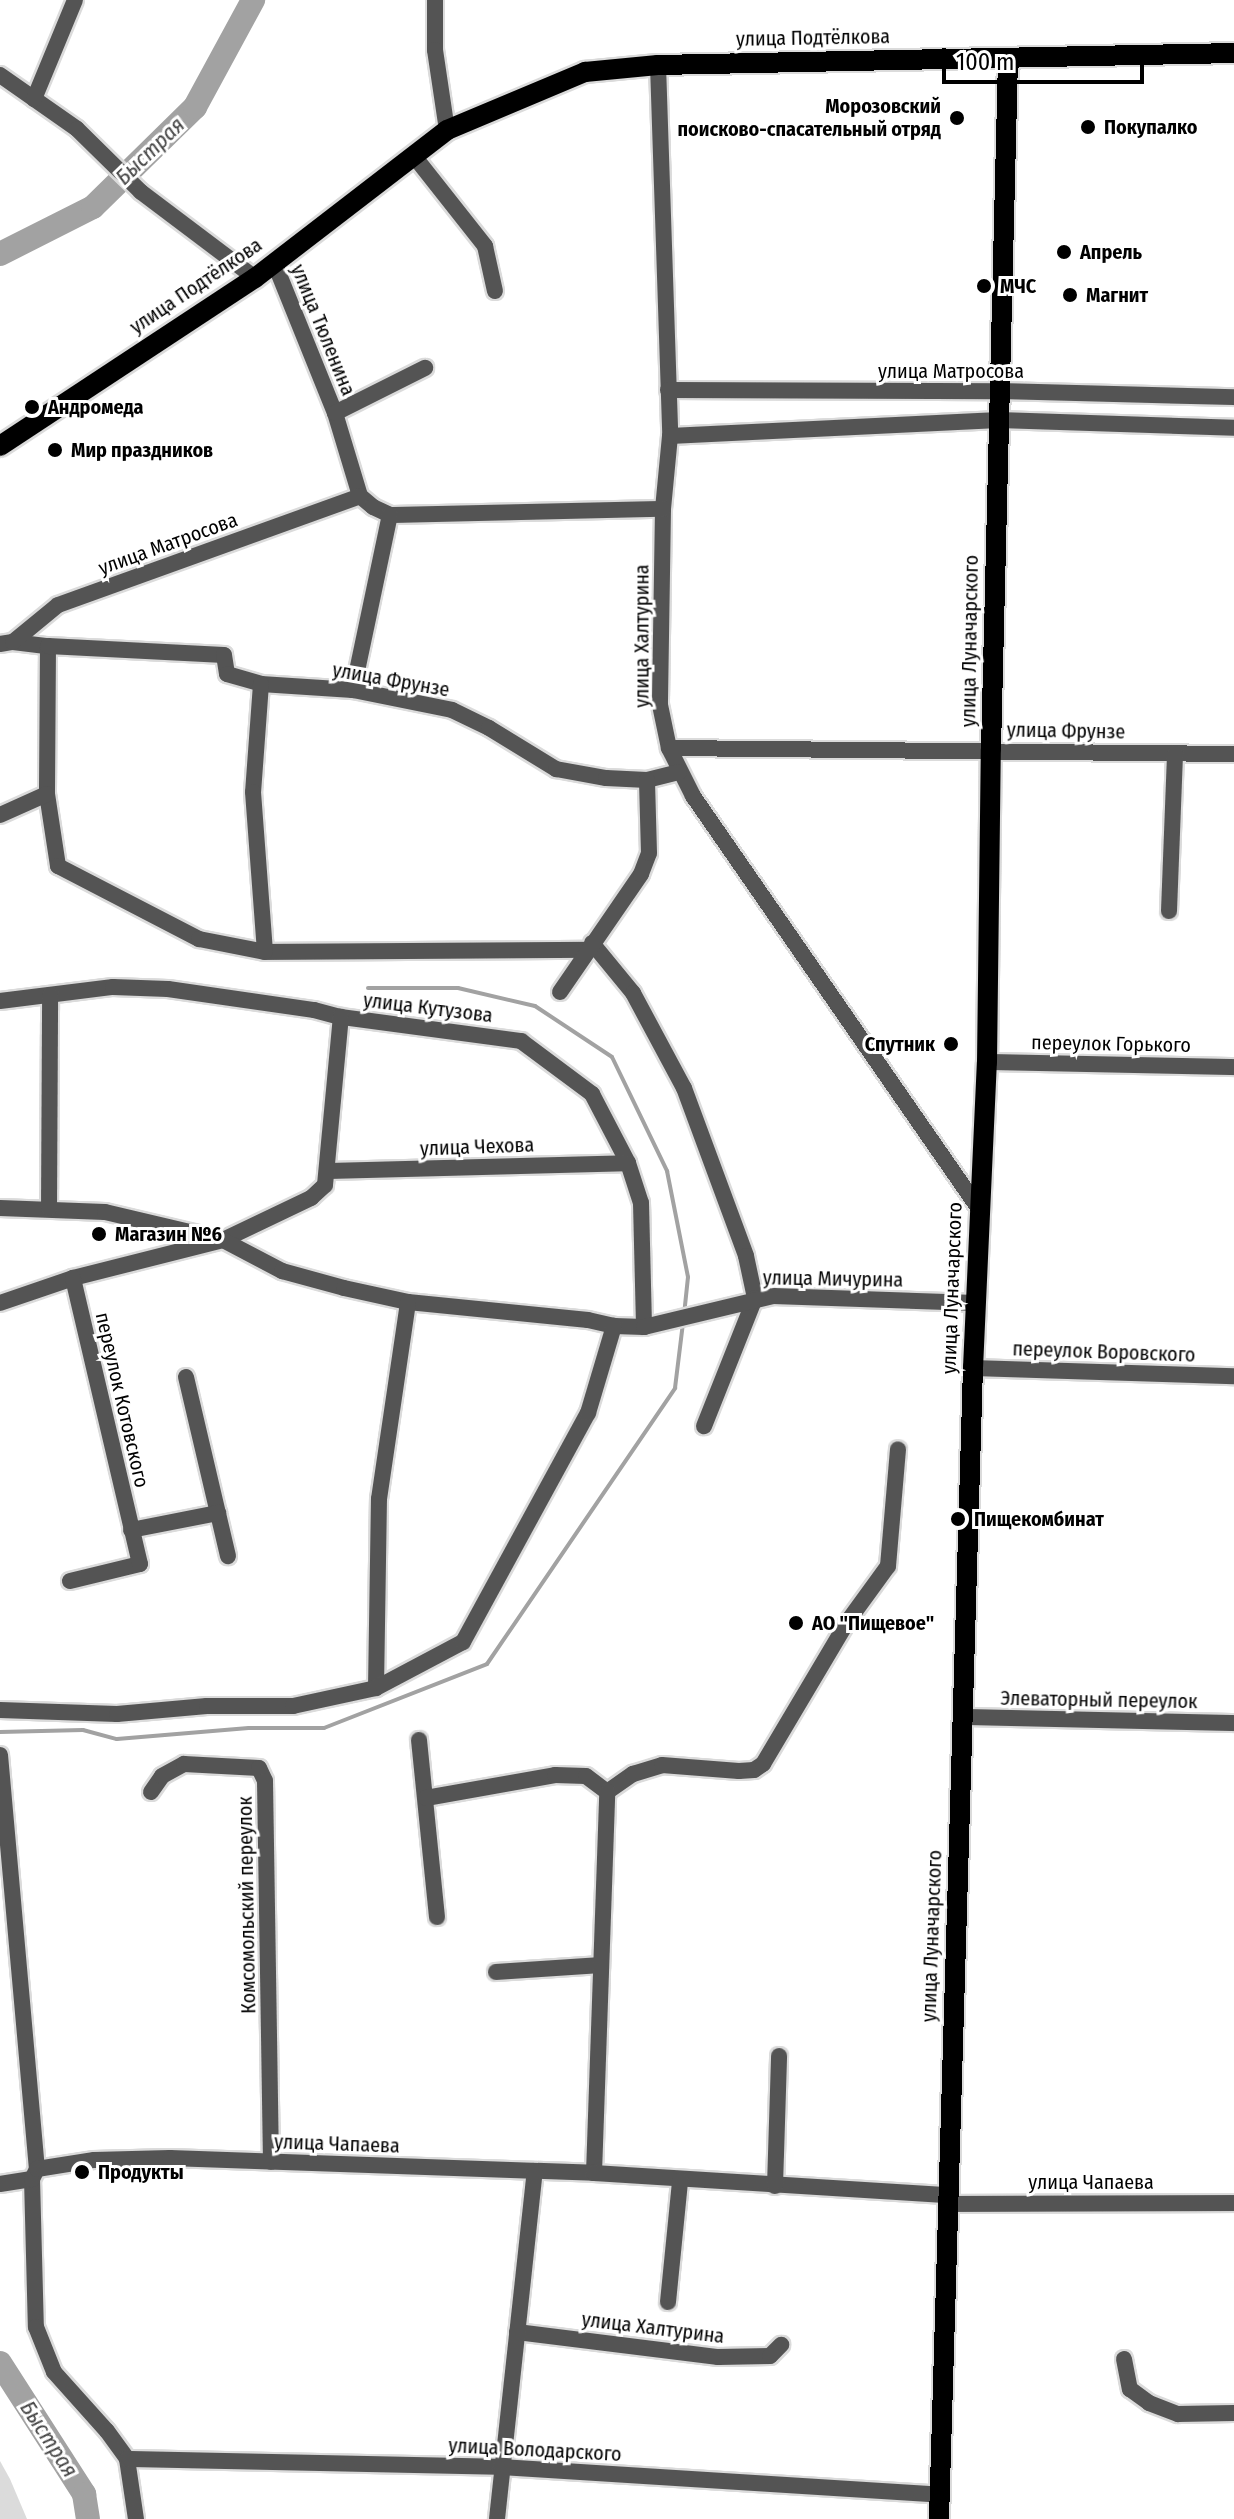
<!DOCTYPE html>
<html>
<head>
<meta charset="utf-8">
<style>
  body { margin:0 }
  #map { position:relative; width:1234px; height:2519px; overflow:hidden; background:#fff; font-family:"Fira Sans Condensed",sans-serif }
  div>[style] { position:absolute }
  .green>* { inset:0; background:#dbdbdb }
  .stream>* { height:4px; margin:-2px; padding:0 2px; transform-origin:2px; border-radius:2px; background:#a2a2a2 }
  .river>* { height:24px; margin:-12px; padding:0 12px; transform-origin:12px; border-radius:12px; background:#a2a2a2 }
  .roads { filter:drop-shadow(2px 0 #dbdbdb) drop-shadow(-2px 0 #dbdbdb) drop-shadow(0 2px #dbdbdb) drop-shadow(0 -2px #dbdbdb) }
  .minor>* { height:16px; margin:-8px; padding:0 8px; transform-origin:8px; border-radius:8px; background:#545454 }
  .major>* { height:20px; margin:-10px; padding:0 10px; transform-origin:10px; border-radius:10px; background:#000 }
  .dots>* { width:22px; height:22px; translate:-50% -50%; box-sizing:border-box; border:4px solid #fff; border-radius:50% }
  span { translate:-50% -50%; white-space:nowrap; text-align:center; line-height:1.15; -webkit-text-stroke:6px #fff; paint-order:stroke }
  .street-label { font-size:20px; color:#000 }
  .poi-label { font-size:20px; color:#000; font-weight:700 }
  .right { translate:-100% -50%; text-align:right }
  .left { translate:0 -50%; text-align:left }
  .water-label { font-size:22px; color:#434343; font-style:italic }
  .scale { position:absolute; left:942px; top:48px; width:202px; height:36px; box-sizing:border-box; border:4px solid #000; border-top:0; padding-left:10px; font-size:24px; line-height:28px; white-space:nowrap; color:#000; -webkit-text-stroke:6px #fff; paint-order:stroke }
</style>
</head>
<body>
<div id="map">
  <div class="green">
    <div style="clip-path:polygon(0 2461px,10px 2479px,27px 2519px,0 2519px)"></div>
  </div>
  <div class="stream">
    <div style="left:368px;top:988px;width:90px"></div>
    <div style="left:458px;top:988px;width:79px;rotate:13.2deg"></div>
    <div style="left:535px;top:1006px;width:92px;rotate:33.5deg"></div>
    <div style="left:612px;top:1057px;width:127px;rotate:64.2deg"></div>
    <div style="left:667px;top:1171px;width:108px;rotate:78.8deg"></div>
    <div style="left:688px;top:1277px;width:38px;rotate:96deg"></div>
    <div style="left:0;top:1732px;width:83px;rotate:-1.4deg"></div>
    <div style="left:83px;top:1730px;width:35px;rotate:15deg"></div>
    <div style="left:117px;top:1739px;width:132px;rotate:-4.8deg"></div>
    <div style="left:249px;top:1728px;width:75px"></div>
    <div style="left:324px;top:1728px;width:175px;rotate:-21.4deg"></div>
    <div style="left:487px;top:1664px;width:334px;rotate:-55.7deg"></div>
    <div style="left:675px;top:1388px;width:65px;rotate:-83deg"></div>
  </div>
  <div class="river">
    <div style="left:0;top:254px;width:104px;rotate:-26.8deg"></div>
    <div style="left:93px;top:207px;width:143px;rotate:-44.4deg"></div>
    <div style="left:195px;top:107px;width:122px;rotate:-61.5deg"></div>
    <div style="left:0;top:2363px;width:156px;rotate:57.3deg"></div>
    <div style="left:84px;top:2494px;width:25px;rotate:81deg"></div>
  </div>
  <div class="roads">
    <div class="minor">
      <div style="left:435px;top:0;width:50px;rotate:90deg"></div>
      <div style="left:435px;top:50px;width:81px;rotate:81.5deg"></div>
      <div style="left:658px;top:65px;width:371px;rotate:88.1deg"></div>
      <div style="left:670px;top:436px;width:73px;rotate:95.5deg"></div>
      <div style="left:663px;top:509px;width:196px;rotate:90.9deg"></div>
      <div style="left:660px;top:705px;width:44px;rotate:78.2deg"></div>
      <div style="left:669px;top:748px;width:54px;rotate:63.4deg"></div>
      <div style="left:693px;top:796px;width:502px;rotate:55.3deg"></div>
      <div style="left:0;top:75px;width:94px;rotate:35deg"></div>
      <div style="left:77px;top:129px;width:90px;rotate:44.5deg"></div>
      <div style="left:141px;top:192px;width:143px;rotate:37deg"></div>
      <div style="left:34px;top:99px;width:107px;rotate:-67.5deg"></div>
      <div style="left:414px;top:156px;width:115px;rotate:51.7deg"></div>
      <div style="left:485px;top:246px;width:46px;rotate:77.5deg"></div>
      <div style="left:274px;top:262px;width:163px;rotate:68deg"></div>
      <div style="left:335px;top:413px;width:87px;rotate:73.2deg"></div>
      <div style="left:360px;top:496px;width:17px;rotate:40deg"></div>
      <div style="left:373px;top:507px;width:19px;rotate:25deg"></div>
      <div style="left:390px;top:515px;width:273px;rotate:-1.3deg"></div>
      <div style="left:668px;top:390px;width:332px;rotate:0.2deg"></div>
      <div style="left:1000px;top:391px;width:234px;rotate:1.5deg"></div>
      <div style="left:335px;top:413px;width:101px;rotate:-26.6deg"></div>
      <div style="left:670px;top:436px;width:329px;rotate:-2.8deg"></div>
      <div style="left:999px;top:420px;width:235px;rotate:1.9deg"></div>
      <div style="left:13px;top:642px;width:35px;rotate:7deg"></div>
      <div style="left:48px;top:646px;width:148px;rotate:90.4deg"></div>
      <div style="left:47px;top:794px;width:73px;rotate:81.3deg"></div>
      <div style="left:58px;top:866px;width:159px;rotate:27.4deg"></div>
      <div style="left:199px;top:939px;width:67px;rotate:11.1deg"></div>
      <div style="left:265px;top:952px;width:322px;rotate:-0.4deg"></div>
      <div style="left:0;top:644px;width:13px;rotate:-9deg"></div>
      <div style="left:13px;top:642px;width:58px;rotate:-39.4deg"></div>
      <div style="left:58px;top:605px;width:321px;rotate:-19.8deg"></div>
      <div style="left:48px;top:646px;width:176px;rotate:2.9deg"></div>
      <div style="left:224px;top:655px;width:19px;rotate:81deg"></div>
      <div style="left:227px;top:674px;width:35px;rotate:16deg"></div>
      <div style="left:261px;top:684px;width:92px;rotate:3.7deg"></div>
      <div style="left:353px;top:690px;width:101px;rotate:11.4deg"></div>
      <div style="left:452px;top:710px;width:41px;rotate:25.9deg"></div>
      <div style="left:489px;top:728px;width:79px;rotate:31.5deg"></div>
      <div style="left:556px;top:769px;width:51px;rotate:10.2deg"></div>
      <div style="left:606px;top:778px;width:41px;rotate:2.8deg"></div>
      <div style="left:647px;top:780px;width:33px;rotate:-14deg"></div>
      <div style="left:261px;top:684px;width:108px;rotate:94.2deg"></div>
      <div style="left:253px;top:792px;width:160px;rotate:85.7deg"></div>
      <div style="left:353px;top:690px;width:179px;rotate:-78.1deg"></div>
      <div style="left:669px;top:748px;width:565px;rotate:0.61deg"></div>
      <div style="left:0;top:815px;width:51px;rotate:-24.1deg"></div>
      <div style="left:1169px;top:911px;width:158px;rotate:-87.8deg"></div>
      <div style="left:592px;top:943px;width:65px;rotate:50.6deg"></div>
      <div style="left:633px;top:993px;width:108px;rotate:61.8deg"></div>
      <div style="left:684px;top:1088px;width:179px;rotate:69.7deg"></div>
      <div style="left:746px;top:1256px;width:43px;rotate:77.9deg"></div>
      <div style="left:755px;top:1298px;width:138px;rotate:111.7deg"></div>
      <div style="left:560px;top:992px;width:143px;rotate:-55.5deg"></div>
      <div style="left:641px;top:874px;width:22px;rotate:-69deg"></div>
      <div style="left:649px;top:853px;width:73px;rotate:-91.6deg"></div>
      <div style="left:0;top:1001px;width:114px;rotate:-7.1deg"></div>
      <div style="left:113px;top:987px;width:55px;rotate:2.1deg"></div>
      <div style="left:168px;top:989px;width:148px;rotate:8.2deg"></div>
      <div style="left:314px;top:1010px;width:28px;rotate:15deg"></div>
      <div style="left:341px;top:1017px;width:182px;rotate:7.6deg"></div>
      <div style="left:521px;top:1041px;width:89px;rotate:36.7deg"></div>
      <div style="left:592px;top:1094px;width:78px;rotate:62.4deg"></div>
      <div style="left:628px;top:1163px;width:42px;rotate:72deg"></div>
      <div style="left:641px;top:1203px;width:124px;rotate:88.6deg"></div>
      <div style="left:987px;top:1062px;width:247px;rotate:1.2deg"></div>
      <div style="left:327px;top:1171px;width:301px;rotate:-1.5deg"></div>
      <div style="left:0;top:1208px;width:105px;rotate:2.2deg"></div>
      <div style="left:105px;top:1212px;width:121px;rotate:13.3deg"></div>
      <div style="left:223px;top:1240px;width:98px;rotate:-25.5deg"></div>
      <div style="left:311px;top:1198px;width:19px;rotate:-43deg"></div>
      <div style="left:325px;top:1185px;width:169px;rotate:-84.6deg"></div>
      <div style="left:49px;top:1208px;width:213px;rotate:-89.7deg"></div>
      <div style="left:0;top:1303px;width:77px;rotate:-18.9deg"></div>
      <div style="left:73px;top:1278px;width:155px;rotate:-14.2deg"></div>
      <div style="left:223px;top:1240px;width:67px;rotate:27.7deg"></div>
      <div style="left:282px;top:1271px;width:64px;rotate:15.3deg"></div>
      <div style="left:344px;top:1288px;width:66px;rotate:12.3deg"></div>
      <div style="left:408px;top:1302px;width:181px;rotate:5.7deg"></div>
      <div style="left:588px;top:1320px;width:27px;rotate:13deg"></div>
      <div style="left:614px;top:1326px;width:30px;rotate:2deg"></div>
      <div style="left:644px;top:1327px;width:133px;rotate:-13.5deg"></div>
      <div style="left:773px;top:1296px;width:203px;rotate:2deg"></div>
      <div style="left:973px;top:1368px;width:261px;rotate:1.8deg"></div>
      <div style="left:186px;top:1377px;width:184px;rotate:76.8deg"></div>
      <div style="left:131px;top:1530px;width:89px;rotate:-11.1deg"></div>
      <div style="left:70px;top:1581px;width:72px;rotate:-13.7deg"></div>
      <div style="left:140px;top:1564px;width:294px;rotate:-103.2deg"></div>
      <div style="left:376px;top:1688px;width:189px;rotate:-89.1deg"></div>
      <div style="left:379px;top:1499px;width:199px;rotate:-81.6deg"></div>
      <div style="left:0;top:1710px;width:117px;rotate:2deg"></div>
      <div style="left:117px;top:1714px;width:90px;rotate:-5.1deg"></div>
      <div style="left:207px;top:1706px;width:86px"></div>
      <div style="left:293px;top:1706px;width:85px;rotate:-12.2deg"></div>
      <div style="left:376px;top:1688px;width:98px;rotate:-27.9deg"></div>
      <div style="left:463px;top:1642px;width:261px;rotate:-61.4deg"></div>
      <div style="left:588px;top:1413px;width:91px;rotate:-73.4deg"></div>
      <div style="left:964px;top:1717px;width:270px;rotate:1.3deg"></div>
      <div style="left:419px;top:1740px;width:178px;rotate:84.2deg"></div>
      <div style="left:0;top:1755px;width:416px;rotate:84.9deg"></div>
      <div style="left:151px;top:1792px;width:19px;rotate:-55deg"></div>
      <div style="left:162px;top:1776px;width:25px;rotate:-29deg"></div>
      <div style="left:184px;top:1764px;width:75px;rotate:3.1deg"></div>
      <div style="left:259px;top:1768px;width:14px;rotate:65deg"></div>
      <div style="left:265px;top:1781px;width:381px;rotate:89.1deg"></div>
      <div style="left:607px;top:1792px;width:32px;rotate:-35deg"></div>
      <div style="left:633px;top:1774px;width:30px;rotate:-17deg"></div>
      <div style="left:662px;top:1765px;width:77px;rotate:4.5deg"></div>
      <div style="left:739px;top:1771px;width:15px;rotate:-4deg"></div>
      <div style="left:754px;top:1770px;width:11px;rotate:-34deg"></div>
      <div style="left:763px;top:1764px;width:166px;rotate:-59.3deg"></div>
      <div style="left:848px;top:1621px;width:68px;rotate:-54deg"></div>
      <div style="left:888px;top:1566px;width:117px;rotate:-85.1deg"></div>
      <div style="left:426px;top:1798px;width:131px;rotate:-10.1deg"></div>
      <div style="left:555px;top:1775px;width:31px;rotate:2deg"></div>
      <div style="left:586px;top:1776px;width:26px;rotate:37deg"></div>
      <div style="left:496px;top:1972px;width:105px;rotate:-3.8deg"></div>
      <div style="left:594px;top:2173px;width:381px;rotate:-88deg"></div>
      <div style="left:32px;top:2179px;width:148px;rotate:88.5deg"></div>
      <div style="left:36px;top:2327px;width:48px;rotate:68.2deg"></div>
      <div style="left:54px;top:2372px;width:79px;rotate:48.1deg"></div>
      <div style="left:107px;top:2431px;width:34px;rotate:54deg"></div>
      <div style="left:127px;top:2459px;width:61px;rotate:81.5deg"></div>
      <div style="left:0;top:2184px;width:32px;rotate:-9deg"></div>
      <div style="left:32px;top:2179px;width:11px;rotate:-63deg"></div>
      <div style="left:37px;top:2169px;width:58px;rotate:-9deg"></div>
      <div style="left:94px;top:2160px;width:76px;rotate:-1.5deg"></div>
      <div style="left:170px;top:2158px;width:424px;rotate:2deg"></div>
      <div style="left:594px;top:2173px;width:355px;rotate:3.6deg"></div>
      <div style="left:775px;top:2186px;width:130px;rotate:-88.2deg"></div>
      <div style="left:948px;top:2204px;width:286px;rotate:-0.2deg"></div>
      <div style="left:668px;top:2302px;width:122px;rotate:-84.3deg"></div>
      <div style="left:517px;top:2332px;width:203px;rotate:7.1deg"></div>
      <div style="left:718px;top:2357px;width:52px;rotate:-1.1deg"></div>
      <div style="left:770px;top:2356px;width:16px;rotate:-45deg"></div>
      <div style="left:1124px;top:2359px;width:31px;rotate:79deg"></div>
      <div style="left:1130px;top:2389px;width:24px;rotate:36deg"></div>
      <div style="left:1149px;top:2403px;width:31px;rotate:21deg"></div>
      <div style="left:1178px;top:2414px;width:56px;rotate:-1deg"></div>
      <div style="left:127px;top:2459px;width:374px;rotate:1.2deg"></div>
      <div style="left:501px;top:2467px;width:441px;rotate:3.6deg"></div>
      <div style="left:497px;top:2519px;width:350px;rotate:-83.8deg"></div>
    </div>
    <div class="major">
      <div style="left:0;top:446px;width:305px;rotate:-33.4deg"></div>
      <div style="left:255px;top:278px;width:242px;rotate:-37.6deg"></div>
      <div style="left:447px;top:130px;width:150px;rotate:-22.8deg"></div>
      <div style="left:585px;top:72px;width:73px;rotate:-5.5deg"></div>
      <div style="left:658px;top:65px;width:576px;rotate:-1.19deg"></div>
      <div style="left:939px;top:2519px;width:1152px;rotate:-88.31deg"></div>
      <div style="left:973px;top:1368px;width:306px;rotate:-87.4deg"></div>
      <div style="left:987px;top:1062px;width:313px;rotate:-89.3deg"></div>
      <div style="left:991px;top:749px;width:690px;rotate:-88.59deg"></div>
    </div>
  </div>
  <div class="dots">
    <div style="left:957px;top:118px;background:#000"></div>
    <div style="left:1088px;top:127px;background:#000"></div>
    <div style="left:1064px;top:252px;background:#000"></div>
    <div style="left:984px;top:286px;background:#000"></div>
    <div style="left:1070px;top:295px;background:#000"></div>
    <div style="left:32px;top:407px;background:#000"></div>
    <div style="left:55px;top:450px;background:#000"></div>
    <div style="left:951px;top:1044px;background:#000"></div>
    <div style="left:99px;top:1234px;background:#000"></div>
    <div style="left:958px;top:1519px;background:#000"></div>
    <div style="left:796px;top:1623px;background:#000"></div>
    <div style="left:82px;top:2172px;background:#000"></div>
  </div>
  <div class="street-label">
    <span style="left:813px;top:38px;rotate:-1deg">улица Подтёлкова</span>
    <span style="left:196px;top:286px;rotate:-34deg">улица Подтёлкова</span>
    <span style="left:323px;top:330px;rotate:68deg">улица Тюленина</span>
    <span style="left:951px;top:371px">улица Матросова</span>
    <span style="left:168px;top:544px;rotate:-20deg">улица Матросова</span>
    <span style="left:642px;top:636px;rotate:-90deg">улица Халтурина</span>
    <span style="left:970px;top:641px;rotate:-89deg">улица Луначарского</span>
    <span style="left:391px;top:680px;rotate:10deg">улица Фрунзе</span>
    <span style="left:1066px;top:731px;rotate:1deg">улица Фрунзе</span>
    <span style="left:428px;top:1008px;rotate:7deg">улица Кутузова</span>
    <span style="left:1111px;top:1044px;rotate:1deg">переулок Горького</span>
    <span style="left:477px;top:1147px;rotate:-2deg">улица Чехова</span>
    <span style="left:833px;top:1279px;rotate:1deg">улица Мичурина</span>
    <span style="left:952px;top:1288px;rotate:-88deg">улица Луначарского</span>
    <span style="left:1104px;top:1352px;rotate:2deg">переулок Воровского</span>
    <span style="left:122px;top:1400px;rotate:77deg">переулок Котовского</span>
    <span style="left:1099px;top:1700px;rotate:1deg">Элеваторный переулок</span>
    <span style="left:247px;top:1905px;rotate:-91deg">Комсомольский переулок</span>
    <span style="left:932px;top:1936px;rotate:-88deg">улица Луначарского</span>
    <span style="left:337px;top:2144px;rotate:2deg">улица Чапаева</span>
    <span style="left:1091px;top:2182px">улица Чапаева</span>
    <span style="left:653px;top:2328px;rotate:7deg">улица Халтурина</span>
    <span style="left:535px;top:2450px;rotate:3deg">улица Володарского</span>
  </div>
  <div class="poi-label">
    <span class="right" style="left:941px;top:118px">Морозовский<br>поисково-спасательный отряд</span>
    <span class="left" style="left:1104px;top:127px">Покупалко</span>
    <span class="left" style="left:1080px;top:252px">Апрель</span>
    <span class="left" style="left:1000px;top:286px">МЧС</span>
    <span class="left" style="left:1086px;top:295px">Магнит</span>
    <span class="left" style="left:48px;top:407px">Андромеда</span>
    <span class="left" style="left:71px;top:450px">Мир праздников</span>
    <span class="right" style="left:935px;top:1044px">Спутник</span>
    <span class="left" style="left:115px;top:1234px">Магазин №6</span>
    <span class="left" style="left:974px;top:1519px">Пищекомбинат</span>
    <span class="left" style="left:812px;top:1623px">АО "Пищевое"</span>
    <span class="left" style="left:98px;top:2172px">Продукты</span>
  </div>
  <div class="water-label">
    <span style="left:150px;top:151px;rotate:-44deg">Быстрая</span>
    <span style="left:49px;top:2439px;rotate:57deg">Быстрая</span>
  </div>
  <div class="scale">100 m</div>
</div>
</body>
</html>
